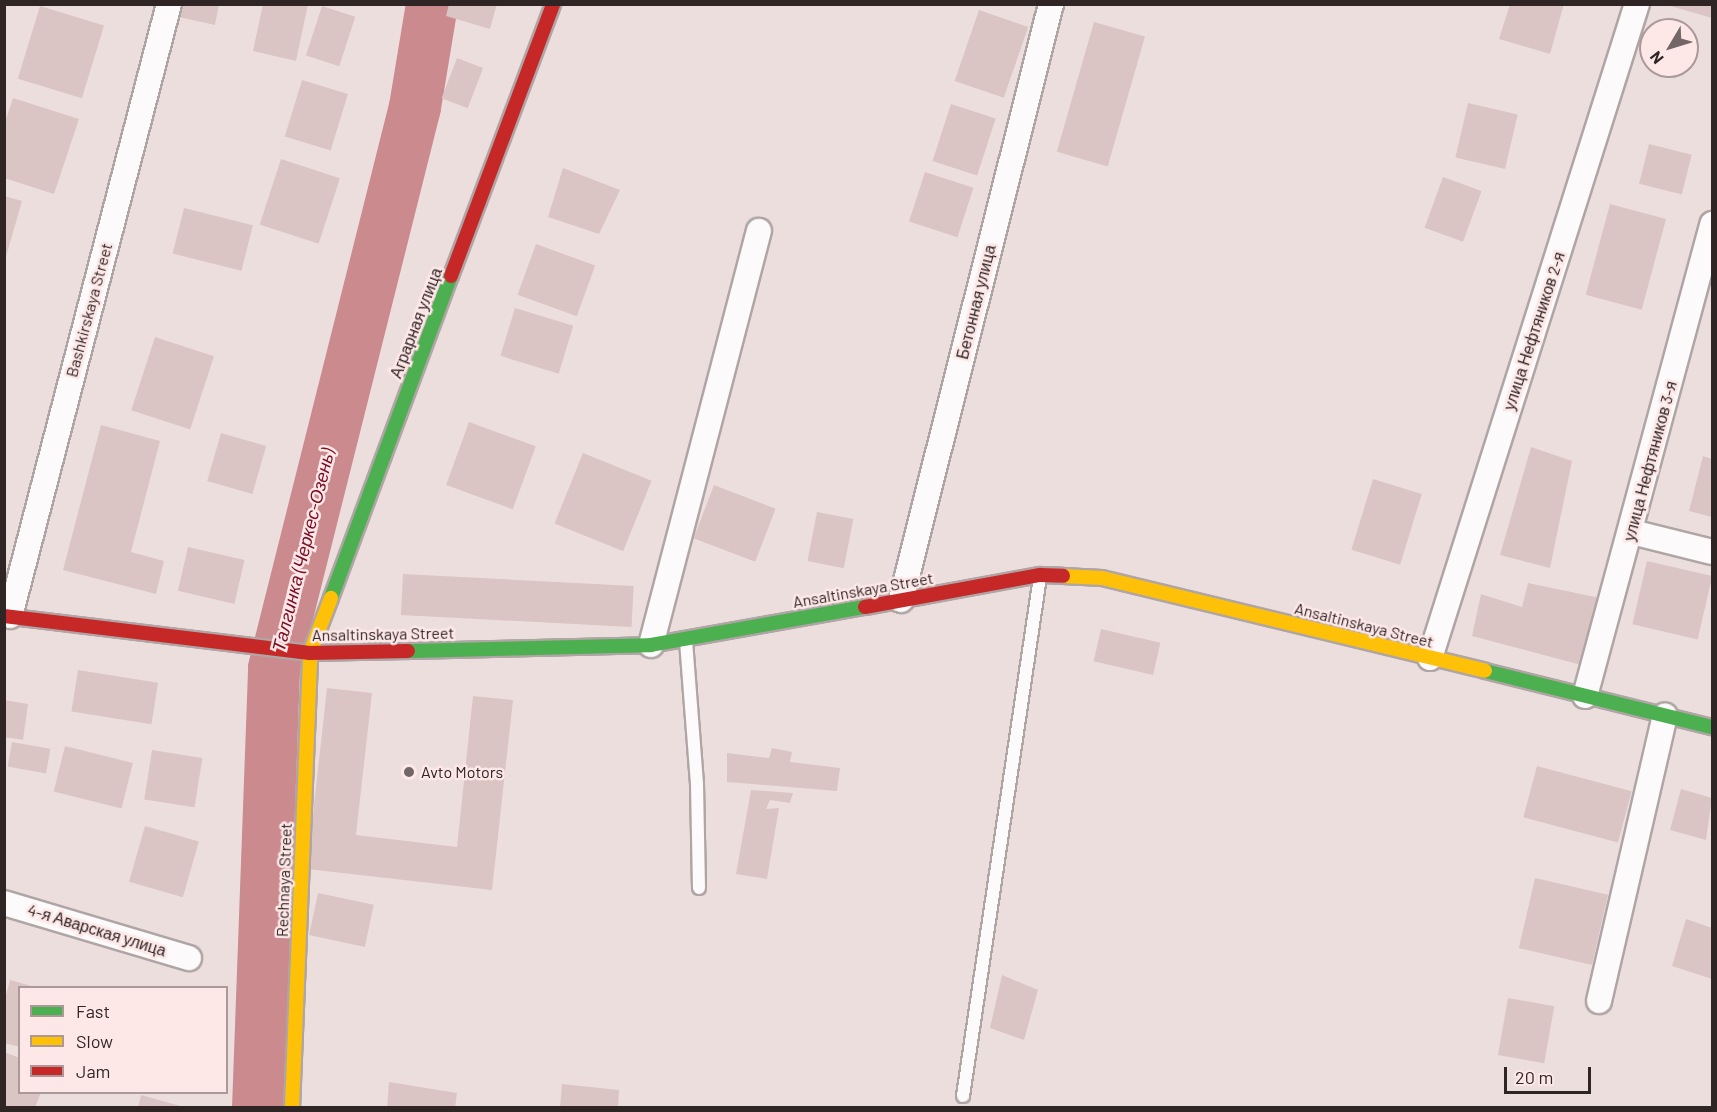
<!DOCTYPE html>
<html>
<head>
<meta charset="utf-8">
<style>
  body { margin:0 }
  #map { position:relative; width:1717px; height:1112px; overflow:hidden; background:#eddede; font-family:Barlow,sans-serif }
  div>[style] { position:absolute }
  .river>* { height:52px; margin:-26px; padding:0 26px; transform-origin:26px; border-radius:26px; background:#cb8a8d }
  .building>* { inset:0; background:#dbc4c4; transform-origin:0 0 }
  .roads { filter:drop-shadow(2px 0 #b0a5a5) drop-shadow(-2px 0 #b0a5a5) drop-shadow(0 2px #b0a5a5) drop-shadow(0 -2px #b0a5a5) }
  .lane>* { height:12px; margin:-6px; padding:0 6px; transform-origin:6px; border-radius:6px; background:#fcfafa }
  .street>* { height:24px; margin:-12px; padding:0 12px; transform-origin:12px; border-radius:12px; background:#fcfafa }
  .fast>* { height:14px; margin:-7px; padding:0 7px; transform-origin:7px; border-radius:7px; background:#4caf50 }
  .slow>* { height:14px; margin:-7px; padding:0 7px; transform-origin:7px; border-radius:7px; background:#ffc107 }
  .jam>* { height:14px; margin:-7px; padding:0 7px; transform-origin:7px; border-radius:7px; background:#c62828 }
  .dots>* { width:16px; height:16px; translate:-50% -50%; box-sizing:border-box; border:3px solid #fde7e7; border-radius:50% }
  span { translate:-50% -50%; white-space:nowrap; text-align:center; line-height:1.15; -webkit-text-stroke:5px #fde7e7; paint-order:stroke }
  .street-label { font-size:16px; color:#2f2525 }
  .poi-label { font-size:16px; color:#2f2525 }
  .left { translate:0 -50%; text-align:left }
  .water-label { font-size:18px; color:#780922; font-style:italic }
  .frame { position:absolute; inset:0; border:6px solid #2f2525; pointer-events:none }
  .legend { position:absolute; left:18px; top:986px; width:210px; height:108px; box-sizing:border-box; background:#fde7e7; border:2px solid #ab9999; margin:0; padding:8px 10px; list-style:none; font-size:18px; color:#2f2525 }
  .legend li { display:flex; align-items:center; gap:12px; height:30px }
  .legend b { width:30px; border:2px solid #ab9999 }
  .north { position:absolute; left:1639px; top:18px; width:60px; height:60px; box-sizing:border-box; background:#fde7e7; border:2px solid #ab9999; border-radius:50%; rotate:232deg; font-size:16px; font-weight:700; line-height:24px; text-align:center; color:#2f2525 }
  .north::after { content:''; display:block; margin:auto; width:21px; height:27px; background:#726666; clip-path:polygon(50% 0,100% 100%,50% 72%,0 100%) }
  .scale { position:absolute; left:1504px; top:1067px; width:87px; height:27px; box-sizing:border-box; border:3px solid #2f2525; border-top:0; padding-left:8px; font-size:18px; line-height:21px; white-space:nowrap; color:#2f2525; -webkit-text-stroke:4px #fde7e7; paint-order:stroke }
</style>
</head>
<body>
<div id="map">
  <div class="river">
    <div style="left:258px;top:1108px;width:440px;rotate:-87.9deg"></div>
    <div style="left:274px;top:668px;width:578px;rotate:-75.89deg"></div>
    <div style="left:415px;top:107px;width:104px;rotate:-80.6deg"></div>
  </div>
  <div class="building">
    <div style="clip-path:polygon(182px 4px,219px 4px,215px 25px,179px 17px)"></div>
    <div style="clip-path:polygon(263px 4px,308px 4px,296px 61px,253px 51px)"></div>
    <div style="clip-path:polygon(449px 4px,497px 4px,490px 29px,446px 16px)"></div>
    <div style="clip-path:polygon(1510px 4px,1564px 4px,1550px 54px,1499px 39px)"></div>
    <div style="clip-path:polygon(1667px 5px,1712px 5px,1712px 18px)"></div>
    <div style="left:40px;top:6px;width:67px;height:76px;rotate:17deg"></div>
    <div style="left:322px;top:6px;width:35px;height:52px;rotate:18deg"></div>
    <div style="left:979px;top:10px;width:52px;height:75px;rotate:19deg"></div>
    <div style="left:1094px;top:22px;width:53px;height:135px;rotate:16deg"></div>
    <div style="left:457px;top:58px;width:28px;height:43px;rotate:21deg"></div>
    <div style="left:302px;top:80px;width:48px;height:59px;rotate:17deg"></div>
    <div style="clip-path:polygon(13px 98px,79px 119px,54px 194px,4px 178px,4px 125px)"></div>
    <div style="left:1468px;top:103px;width:51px;height:56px;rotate:13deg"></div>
    <div style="left:951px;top:104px;width:47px;height:60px;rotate:18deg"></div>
    <div style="left:1649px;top:144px;width:44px;height:41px;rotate:14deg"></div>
    <div style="left:281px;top:159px;width:62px;height:69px;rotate:18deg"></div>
    <div style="clip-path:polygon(563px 168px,620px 190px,599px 234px,548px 217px)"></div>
    <div style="left:925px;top:172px;width:51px;height:52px;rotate:18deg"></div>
    <div style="left:1443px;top:177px;width:41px;height:54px;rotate:20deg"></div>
    <div style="clip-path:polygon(4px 196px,22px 201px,5px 260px,4px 260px)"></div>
    <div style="left:1610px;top:204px;width:58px;height:94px;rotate:15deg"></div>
    <div style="left:184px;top:208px;width:71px;height:47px;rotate:14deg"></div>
    <div style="left:536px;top:244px;width:63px;height:54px;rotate:20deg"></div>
    <div style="left:515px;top:308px;width:61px;height:50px;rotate:17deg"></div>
    <div style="left:155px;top:337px;width:62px;height:77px;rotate:18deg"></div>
    <div style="left:469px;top:422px;width:71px;height:67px;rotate:20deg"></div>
    <div style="clip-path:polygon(101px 425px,160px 441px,131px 552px,164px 561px,156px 594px,63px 570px)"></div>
    <div style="left:221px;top:433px;width:47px;height:50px;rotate:16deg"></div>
    <div style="clip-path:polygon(1531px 447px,1572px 461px,1550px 568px,1500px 555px)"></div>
    <div style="left:583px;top:453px;width:74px;height:76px;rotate:22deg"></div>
    <div style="clip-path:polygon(1703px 456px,1712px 459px,1712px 517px,1689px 511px)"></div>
    <div style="left:1373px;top:479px;width:51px;height:74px;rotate:17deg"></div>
    <div style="left:714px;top:485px;width:66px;height:57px;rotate:21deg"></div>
    <div style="left:817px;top:512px;width:37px;height:50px;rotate:11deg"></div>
    <div style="left:188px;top:547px;width:58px;height:45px;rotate:13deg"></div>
    <div style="left:1647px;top:561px;width:67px;height:65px;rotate:13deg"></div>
    <div style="left:403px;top:574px;width:231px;height:41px;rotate:3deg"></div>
    <div style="clip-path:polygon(1528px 583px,1600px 598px,1585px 666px,1472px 636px,1481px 594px,1522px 607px)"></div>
    <div style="left:1101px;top:629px;width:61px;height:33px;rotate:13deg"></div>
    <div style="left:78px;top:670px;width:81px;height:42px;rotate:9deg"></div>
    <div style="clip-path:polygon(327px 688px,372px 693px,356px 835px,457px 847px,473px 696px,513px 700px,492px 890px,307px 869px)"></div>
    <div style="clip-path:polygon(4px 700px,28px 704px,23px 740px,4px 737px)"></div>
    <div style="left:12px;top:742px;width:39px;height:25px;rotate:10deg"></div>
    <div style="left:65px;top:746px;width:70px;height:47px;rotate:14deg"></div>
    <div style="clip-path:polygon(772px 748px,792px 752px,790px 762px,840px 768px,837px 791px,727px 782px,727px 753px,769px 758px)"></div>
    <div style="left:152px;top:750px;width:51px;height:50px;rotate:9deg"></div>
    <div style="left:1537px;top:766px;width:98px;height:53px;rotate:15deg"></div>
    <div style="clip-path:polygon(1681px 789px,1712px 798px,1706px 840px,1670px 830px)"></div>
    <div style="clip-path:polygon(751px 790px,793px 793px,790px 803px,770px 800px,766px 809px,779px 808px,767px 879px,736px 874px)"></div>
    <div style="left:145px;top:826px;width:56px;height:58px;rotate:16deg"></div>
    <div style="left:1535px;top:878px;width:75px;height:72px;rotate:13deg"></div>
    <div style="left:318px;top:893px;width:57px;height:43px;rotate:12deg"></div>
    <div style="clip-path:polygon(1686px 919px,1712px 928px,1712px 979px,1672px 966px)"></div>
    <div style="clip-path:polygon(1002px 975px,1038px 990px,1024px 1040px,990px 1028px)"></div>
    <div style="clip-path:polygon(10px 980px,35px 987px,20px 988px,20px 1047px,4px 1043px,4px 1003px)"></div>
    <div style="left:1508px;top:998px;width:47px;height:58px;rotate:10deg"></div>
    <div style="clip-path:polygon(4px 1052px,20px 1058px,20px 1092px,41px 1092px,35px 1108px,4px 1107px)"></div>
    <div style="clip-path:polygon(389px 1082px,457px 1093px,455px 1108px,387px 1108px)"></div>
    <div style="clip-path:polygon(562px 1084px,619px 1090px,618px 1108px,560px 1108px)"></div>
    <div style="clip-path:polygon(141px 1095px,184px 1107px,184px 1108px,138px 1108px)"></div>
  </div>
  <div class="roads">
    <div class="lane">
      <div style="left:686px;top:641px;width:143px;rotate:85.6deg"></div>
      <div style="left:697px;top:784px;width:104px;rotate:88.9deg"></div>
      <div style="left:963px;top:1096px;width:525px;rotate:-81.56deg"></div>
    </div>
    <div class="street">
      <div style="left:1632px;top:532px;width:82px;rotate:14deg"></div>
      <div style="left:901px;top:600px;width:615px;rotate:-75.87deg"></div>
      <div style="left:10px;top:616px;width:632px;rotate:-75.44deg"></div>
      <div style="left:651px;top:645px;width:428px;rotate:-75.4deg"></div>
      <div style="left:1430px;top:658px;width:686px;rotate:-72.44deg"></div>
      <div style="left:1585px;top:696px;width:489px;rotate:-74.9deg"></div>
      <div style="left:4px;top:903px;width:193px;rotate:16.6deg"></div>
      <div style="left:1599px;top:1001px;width:293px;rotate:-77deg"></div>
    </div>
    <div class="fast">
      <div style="left:331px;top:598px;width:344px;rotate:-69.6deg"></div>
      <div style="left:408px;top:651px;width:243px;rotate:-1.4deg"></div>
      <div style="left:651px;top:645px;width:217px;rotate:-10.1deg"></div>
      <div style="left:1485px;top:671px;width:234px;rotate:13.9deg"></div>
    </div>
    <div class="slow">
      <div style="left:1063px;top:576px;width:39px;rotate:3deg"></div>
      <div style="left:1102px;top:578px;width:394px;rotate:13.6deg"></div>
      <div style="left:292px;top:1108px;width:455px;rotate:-87.7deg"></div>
      <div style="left:310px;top:653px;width:59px;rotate:-69.1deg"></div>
    </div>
    <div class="jam">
      <div style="left:451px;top:276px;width:290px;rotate:-69.4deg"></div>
      <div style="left:865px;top:607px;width:178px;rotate:-10.4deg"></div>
      <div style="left:1040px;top:575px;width:23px;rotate:2deg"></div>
      <div style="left:4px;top:616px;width:308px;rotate:6.9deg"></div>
      <div style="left:310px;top:653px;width:98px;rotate:-1.2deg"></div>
    </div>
  </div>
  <div class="dots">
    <div style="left:409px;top:772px;background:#726666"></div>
  </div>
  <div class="street-label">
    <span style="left:976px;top:302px;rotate:-76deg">Бетонная улица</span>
    <span style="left:89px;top:310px;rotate:-75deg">Bashkirskaya Street</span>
    <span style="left:416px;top:323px;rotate:-69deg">Аграрная улица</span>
    <span style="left:1534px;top:331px;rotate:-72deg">улица Нефтяников 2-я</span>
    <span style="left:1650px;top:461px;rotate:-75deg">улица Нефтяников 3-я</span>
    <span style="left:863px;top:590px;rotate:-10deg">Ansaltinskaya Street</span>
    <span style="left:1364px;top:625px;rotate:14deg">Ansaltinskaya Street</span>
    <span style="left:383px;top:634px;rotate:-1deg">Ansaltinskaya Street</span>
    <span style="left:284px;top:880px;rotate:-88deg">Rechnaya Street</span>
    <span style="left:97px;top:930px;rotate:17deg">4-я Аварская улица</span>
  </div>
  <div class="poi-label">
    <span class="left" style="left:421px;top:772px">Avto Motors</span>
  </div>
  <div class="water-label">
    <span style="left:303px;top:550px;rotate:-76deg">Талгинка (Черкес-Озень)</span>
  </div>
  <div class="frame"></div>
  <ul class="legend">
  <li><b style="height:8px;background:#4caf50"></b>Fast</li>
  <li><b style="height:8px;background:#ffc107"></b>Slow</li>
  <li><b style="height:8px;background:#c62828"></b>Jam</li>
  </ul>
  <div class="north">N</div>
  <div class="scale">20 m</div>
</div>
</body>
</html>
